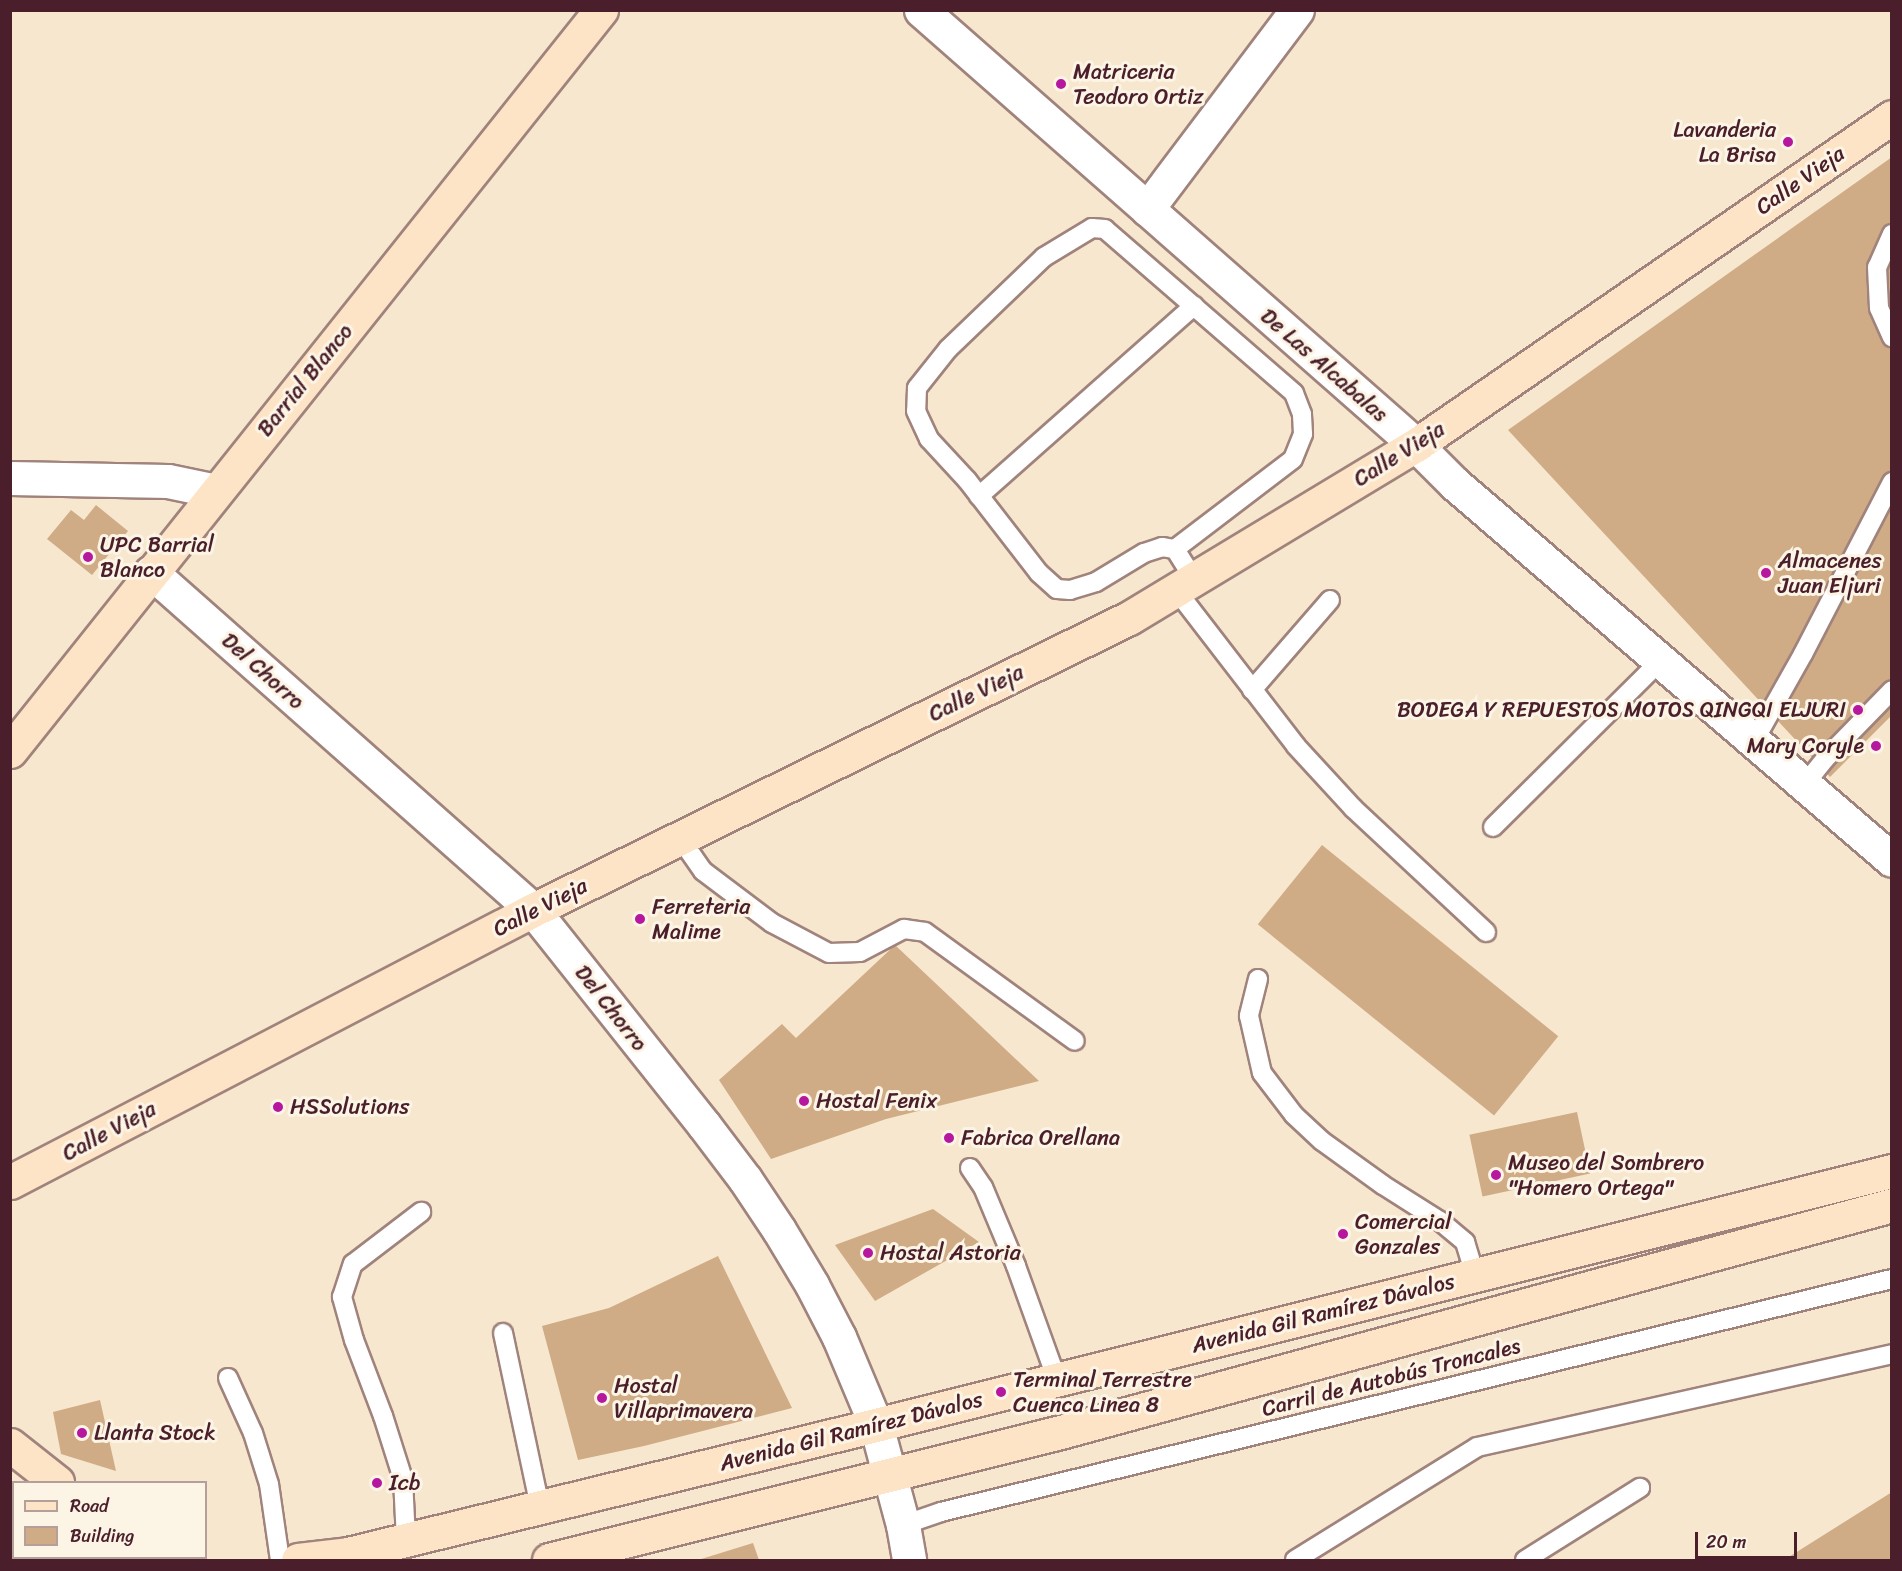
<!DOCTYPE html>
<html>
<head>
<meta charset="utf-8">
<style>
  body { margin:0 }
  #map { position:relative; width:1902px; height:1571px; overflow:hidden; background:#f7e7ce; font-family:Sriracha,sans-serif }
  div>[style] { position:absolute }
  .building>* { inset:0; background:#cfac85; transform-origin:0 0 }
  .roads { filter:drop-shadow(2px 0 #a0837c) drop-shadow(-2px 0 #a0837c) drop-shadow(0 2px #a0837c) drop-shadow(0 -2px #a0837c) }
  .service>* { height:18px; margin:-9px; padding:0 9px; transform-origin:9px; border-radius:9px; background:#fff }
  .minor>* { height:33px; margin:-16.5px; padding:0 16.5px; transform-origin:16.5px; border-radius:16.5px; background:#fff }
  .secondary>* { height:33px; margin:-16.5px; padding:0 16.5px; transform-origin:16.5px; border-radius:16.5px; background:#fee4c6 }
  .dots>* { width:16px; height:16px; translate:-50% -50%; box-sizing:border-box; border:3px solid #fcf5e5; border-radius:50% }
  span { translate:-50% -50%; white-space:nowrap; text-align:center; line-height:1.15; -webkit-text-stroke:6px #fcf5e5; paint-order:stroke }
  .poi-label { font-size:22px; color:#4a1f2b }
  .left { translate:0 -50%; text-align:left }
  .right { translate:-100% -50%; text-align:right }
  .street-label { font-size:22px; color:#4a1f2b }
  .frame { position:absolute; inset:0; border:12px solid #4a1f2b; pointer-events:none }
  .legend { position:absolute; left:12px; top:1481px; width:195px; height:78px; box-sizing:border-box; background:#fcf5e5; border:2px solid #b59f9b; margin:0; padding:8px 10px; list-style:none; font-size:18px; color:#4a1f2b }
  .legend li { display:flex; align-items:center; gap:12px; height:30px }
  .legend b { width:30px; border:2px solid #b59f9b }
  .scale { position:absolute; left:1695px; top:1532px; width:102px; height:27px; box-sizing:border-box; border:3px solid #4a1f2b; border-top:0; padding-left:8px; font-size:18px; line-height:21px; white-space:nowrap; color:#4a1f2b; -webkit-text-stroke:4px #fcf5e5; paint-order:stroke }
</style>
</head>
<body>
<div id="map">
  <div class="building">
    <div style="clip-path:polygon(1892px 157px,1892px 715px,1830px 777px,1508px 430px)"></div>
    <div style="clip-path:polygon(96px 505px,128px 531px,92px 575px,47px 539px,71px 510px,84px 520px)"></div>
    <div style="left:1322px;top:845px;width:304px;height:102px;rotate:39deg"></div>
    <div style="clip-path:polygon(895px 945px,1039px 1081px,886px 1119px,771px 1159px,719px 1080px,782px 1024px,796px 1038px)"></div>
    <div style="left:1577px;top:1112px;width:63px;height:110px;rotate:78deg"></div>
    <div style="clip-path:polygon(933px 1209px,979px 1242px,875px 1301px,835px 1245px)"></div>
    <div style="clip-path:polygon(718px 1256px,792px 1408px,644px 1446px,578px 1460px,542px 1326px,609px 1308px)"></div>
    <div style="clip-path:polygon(100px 1400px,116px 1471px,61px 1454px,53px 1412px)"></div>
    <div style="clip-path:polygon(1892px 1492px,1892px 1560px,1784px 1560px)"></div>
    <div style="clip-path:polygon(753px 1543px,759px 1560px,698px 1560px)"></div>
  </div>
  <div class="roads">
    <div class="service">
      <div style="left:1892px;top:234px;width:36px;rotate:114deg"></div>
      <div style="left:1877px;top:267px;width:41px;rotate:87.2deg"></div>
      <div style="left:1879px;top:308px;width:32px;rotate:66deg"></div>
      <div style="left:979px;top:496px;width:287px;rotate:-41.5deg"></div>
      <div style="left:1175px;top:549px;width:148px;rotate:-37.3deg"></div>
      <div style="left:1293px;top:459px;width:27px;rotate:-68deg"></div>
      <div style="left:1303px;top:434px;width:20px;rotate:-93deg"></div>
      <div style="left:1302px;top:414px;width:22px;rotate:-111deg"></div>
      <div style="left:1294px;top:393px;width:250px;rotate:-139.1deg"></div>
      <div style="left:1105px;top:229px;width:13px;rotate:-176deg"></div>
      <div style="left:1092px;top:228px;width:56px;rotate:148.9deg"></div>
      <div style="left:1044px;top:257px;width:133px;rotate:136.2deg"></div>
      <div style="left:948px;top:349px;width:50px;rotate:128.5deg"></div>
      <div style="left:917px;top:388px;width:23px;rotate:92deg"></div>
      <div style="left:916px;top:411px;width:31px;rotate:65deg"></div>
      <div style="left:929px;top:439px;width:56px;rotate:47.2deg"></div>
      <div style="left:967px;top:480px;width:118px;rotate:52.3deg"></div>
      <div style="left:1039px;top:573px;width:24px;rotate:42deg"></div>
      <div style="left:1057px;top:589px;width:13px;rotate:4deg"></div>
      <div style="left:1070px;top:590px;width:27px;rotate:-17deg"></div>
      <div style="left:1096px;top:582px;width:56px;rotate:-31.1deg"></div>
      <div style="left:1144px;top:553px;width:19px;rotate:-18deg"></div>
      <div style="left:1162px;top:547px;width:13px;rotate:9deg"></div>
      <div style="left:1175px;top:549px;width:36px;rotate:58deg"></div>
      <div style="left:1176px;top:590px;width:197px;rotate:52.4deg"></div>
      <div style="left:1296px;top:746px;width:84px;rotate:47.4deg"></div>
      <div style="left:1353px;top:808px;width:182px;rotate:43deg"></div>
      <div style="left:1252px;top:690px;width:119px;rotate:-49.1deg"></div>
      <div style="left:1754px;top:741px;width:100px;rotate:-60.6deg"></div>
      <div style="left:1803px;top:654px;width:194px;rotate:-62.6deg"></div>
      <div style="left:1804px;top:785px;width:33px;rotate:-51deg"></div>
      <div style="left:1825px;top:759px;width:96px;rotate:-45.8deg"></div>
      <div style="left:1493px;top:827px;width:235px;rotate:-44.8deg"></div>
      <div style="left:680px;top:838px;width:40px;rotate:55.1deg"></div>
      <div style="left:703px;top:871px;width:86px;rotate:37deg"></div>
      <div style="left:772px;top:923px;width:64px;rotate:27.8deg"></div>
      <div style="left:829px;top:953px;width:31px;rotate:-2deg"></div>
      <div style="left:860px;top:952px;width:50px;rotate:-27.6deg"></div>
      <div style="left:904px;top:929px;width:21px;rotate:8deg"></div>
      <div style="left:925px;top:932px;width:185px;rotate:36deg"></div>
      <div style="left:1258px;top:979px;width:38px;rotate:104deg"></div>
      <div style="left:1249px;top:1016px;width:58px;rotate:77.2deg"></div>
      <div style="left:1262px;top:1073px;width:53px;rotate:52.7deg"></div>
      <div style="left:1294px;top:1115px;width:38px;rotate:43deg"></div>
      <div style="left:1322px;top:1141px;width:75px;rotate:35.8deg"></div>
      <div style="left:1383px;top:1185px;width:67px;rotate:32.3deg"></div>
      <div style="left:1440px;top:1221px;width:33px;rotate:40deg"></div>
      <div style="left:1465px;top:1242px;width:34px;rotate:73deg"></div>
      <div style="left:970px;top:1168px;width:23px;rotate:56deg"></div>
      <div style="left:983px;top:1187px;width:86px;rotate:67.3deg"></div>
      <div style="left:1016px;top:1266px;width:121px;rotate:70.2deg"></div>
      <div style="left:503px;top:1333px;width:178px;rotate:78deg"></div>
      <div style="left:228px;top:1378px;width:60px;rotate:65.6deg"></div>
      <div style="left:253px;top:1433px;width:53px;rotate:72.6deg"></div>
      <div style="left:269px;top:1484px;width:77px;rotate:81.8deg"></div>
      <div style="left:903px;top:1525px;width:40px;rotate:-18.9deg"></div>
      <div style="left:941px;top:1512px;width:979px;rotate:-13.77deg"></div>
      <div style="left:406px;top:1540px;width:61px;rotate:-92.8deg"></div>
      <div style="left:403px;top:1479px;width:66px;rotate:-107.6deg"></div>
      <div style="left:383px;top:1416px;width:81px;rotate:-110.9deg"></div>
      <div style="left:354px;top:1340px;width:45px;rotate:-105.6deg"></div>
      <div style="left:342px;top:1297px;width:35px;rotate:-72deg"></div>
      <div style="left:353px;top:1264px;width:86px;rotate:-37.4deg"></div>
      <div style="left:1295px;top:1560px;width:214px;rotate:-31.8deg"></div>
      <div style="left:1477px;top:1447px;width:425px;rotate:-12.6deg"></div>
      <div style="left:1525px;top:1560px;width:136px;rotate:-32.1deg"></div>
    </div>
    <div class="minor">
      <div style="left:921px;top:10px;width:659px;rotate:41.31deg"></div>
      <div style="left:1416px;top:445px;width:55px;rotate:45deg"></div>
      <div style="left:1455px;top:484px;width:576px;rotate:40.71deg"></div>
      <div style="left:1147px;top:209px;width:249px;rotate:-53deg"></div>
      <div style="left:10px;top:478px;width:158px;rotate:1.1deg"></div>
      <div style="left:168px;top:481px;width:49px;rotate:11.8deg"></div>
      <div style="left:151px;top:572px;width:510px;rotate:41.5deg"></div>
      <div style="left:533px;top:910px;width:275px;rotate:51.5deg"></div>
      <div style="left:704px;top:1125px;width:68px;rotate:52.8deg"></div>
      <div style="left:745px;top:1179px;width:61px;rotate:56.3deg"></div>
      <div style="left:779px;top:1230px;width:64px;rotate:59deg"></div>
      <div style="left:812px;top:1285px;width:59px;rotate:62.6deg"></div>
      <div style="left:839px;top:1337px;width:95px;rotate:67.2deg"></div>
      <div style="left:876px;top:1425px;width:104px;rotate:74.9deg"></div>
      <div style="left:903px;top:1525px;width:36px;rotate:80deg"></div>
    </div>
    <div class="secondary">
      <div style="left:10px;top:751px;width:948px;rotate:-51.43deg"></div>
      <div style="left:10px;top:1182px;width:590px;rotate:-27.48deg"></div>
      <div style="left:533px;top:910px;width:664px;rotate:-26.1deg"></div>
      <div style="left:1129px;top:618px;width:335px;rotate:-31.1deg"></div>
      <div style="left:1416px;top:445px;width:578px;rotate:-34.57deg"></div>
      <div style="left:10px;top:1445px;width:60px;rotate:38.2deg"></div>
      <div style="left:10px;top:1507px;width:5px;rotate:37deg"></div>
      <div style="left:49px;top:1558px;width:2px;rotate:63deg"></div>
      <div style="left:159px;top:1558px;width:11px;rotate:10deg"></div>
      <div style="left:124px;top:1560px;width:10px;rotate:-11deg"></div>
      <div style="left:298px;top:1560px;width:50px;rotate:-6.8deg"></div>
      <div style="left:348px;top:1554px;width:544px;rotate:-13.73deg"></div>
      <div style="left:876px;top:1425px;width:1047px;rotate:-14.04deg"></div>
      <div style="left:549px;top:1560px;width:524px;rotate:-14.04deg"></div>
      <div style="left:1057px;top:1433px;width:866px;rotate:-15.27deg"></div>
    </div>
  </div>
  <div class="dots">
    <div style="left:1061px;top:84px;background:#b5179e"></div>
    <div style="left:1788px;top:142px;background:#b5179e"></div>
    <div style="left:88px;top:557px;background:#b5179e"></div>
    <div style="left:1766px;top:573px;background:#b5179e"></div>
    <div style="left:1858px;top:710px;background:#b5179e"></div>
    <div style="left:1876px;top:746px;background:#b5179e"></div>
    <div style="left:640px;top:919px;background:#b5179e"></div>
    <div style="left:804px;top:1101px;background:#b5179e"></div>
    <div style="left:278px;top:1107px;background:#b5179e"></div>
    <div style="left:949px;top:1138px;background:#b5179e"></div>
    <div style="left:1496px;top:1175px;background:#b5179e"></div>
    <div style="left:1343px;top:1234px;background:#b5179e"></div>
    <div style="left:868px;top:1253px;background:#b5179e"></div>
    <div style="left:1001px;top:1392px;background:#b5179e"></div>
    <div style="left:602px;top:1398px;background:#b5179e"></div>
    <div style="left:82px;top:1433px;background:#b5179e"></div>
    <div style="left:377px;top:1483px;background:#b5179e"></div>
  </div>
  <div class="poi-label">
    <span class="left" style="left:1073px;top:84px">Matriceria<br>Teodoro Ortiz</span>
    <span class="right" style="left:1776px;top:142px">Lavanderia<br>La Brisa</span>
    <span class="left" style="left:100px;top:557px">UPC Barrial<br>Blanco</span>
    <span class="left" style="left:1778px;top:573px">Almacenes<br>Juan Eljuri</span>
    <span class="right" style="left:1846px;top:710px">BODEGA Y REPUESTOS MOTOS QINGQI ELJURI</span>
    <span class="right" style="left:1864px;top:746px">Mary Coryle</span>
    <span class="left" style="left:652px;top:919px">Ferreteria<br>Malime</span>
    <span class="left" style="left:816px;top:1101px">Hostal Fenix</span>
    <span class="left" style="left:290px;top:1107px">HSSolutions</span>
    <span class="left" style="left:961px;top:1138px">Fabrica Orellana</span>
    <span class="left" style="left:1508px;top:1175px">Museo del Sombrero<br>"Homero Ortega"</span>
    <span class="left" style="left:1355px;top:1234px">Comercial<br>Gonzales</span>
    <span class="left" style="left:880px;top:1253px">Hostal Astoria</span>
    <span class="left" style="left:1013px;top:1392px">Terminal Terrestre<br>Cuenca Linea 8</span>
    <span class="left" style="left:614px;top:1398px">Hostal<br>Villaprimavera</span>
    <span class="left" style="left:94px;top:1433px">Llanta Stock</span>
    <span class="left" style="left:389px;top:1483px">Icb</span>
  </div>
  <div class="street-label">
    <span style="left:1800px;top:180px;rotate:-35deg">Calle Vieja</span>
    <span style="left:1324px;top:365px;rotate:41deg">De Las Alcabalas</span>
    <span style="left:305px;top:380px;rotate:-51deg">Barrial Blanco</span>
    <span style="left:1399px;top:454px;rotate:-32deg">Calle Vieja</span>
    <span style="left:263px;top:671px;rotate:42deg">Del Chorro</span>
    <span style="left:976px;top:693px;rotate:-26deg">Calle Vieja</span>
    <span style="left:540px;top:907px;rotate:-27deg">Calle Vieja</span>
    <span style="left:611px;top:1008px;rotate:52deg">Del Chorro</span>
    <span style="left:109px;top:1131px;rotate:-28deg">Calle Vieja</span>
    <span style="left:1323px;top:1313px;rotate:-14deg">Avenida Gil Ramírez Dávalos</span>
    <span style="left:1391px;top:1377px;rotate:-14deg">Carril de Autobús Troncales</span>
    <span style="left:851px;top:1431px;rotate:-14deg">Avenida Gil Ramírez Dávalos</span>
  </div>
  <div class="frame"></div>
  <ul class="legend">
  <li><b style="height:8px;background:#fee4c6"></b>Road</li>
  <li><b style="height:16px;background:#cfac85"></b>Building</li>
  </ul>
  <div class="scale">20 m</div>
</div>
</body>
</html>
